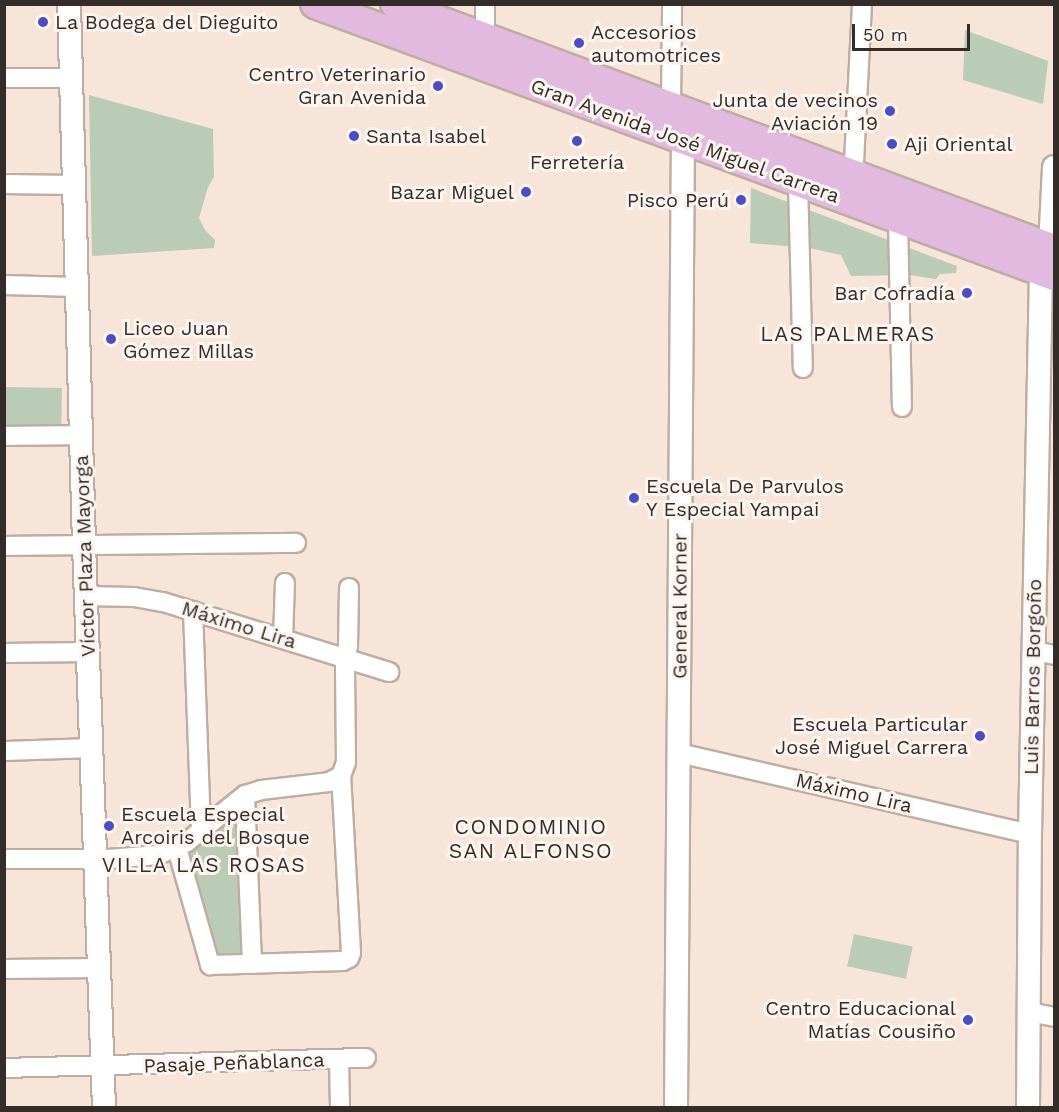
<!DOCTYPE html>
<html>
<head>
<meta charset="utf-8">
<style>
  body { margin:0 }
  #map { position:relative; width:1059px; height:1112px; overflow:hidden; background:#f8e5d9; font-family:"Work Sans",sans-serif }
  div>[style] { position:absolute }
  .green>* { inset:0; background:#bacbb6; transform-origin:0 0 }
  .roads { filter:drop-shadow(2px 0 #bfada2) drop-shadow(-2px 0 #bfada2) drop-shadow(0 2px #bfada2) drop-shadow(0 -2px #bfada2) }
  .minor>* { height:18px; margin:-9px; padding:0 9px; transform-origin:9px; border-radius:9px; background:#fff }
  .tertiary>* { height:22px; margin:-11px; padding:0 11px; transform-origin:11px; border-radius:11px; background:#fff }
  .primary>* { height:28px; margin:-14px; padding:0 14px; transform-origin:14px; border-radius:14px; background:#e3badf }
  .dots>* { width:16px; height:16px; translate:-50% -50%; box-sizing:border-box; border:3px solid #fcf5f0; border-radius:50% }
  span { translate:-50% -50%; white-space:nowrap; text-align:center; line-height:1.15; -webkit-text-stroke:6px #fcf5f0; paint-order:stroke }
  .poi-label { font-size:20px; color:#342c28 }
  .left { translate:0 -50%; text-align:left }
  .right { translate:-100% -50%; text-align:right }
  .street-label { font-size:20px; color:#342c28 }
  .neighbourhood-label { font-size:21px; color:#342c28; letter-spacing:1.5px }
  .frame { position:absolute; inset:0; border:6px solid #342c28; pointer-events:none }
  .scale { position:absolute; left:852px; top:24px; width:118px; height:27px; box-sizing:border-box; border:3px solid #342c28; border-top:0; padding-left:8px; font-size:18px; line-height:21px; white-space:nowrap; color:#342c28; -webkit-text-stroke:4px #fcf5f0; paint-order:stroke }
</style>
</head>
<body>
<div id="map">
  <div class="green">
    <div style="clip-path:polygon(965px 30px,1048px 61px,1043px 104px,963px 80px)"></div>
    <div style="clip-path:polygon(89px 95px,213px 129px,214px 177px,208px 187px,199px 218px,205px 230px,215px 240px,214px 248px,92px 256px)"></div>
    <div style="clip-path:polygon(751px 188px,957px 266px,956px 273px,940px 274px,936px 279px,909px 275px,851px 276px,841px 255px,809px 248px,750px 243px)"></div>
    <div style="left:62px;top:388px;width:43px;height:58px;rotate:91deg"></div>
    <div style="clip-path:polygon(241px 810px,246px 954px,212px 959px,185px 857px)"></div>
    <div style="left:854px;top:934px;width:60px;height:33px;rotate:12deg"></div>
  </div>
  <div class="roads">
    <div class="minor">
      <div style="left:485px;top:4px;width:34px;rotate:90deg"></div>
      <div style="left:4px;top:78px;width:67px"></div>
      <div style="left:671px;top:107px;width:103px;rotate:-89.4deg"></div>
      <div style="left:853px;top:182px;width:178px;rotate:-87.1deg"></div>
      <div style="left:798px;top:183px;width:185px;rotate:88.5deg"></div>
      <div style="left:4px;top:184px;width:70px;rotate:0.8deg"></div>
      <div style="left:898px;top:219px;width:188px;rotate:88.8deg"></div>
      <div style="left:4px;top:285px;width:73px;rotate:1.6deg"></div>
      <div style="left:4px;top:436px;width:77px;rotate:-0.7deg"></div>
      <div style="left:4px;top:546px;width:292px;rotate:-0.6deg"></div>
      <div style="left:86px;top:596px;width:48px;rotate:1.2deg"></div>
      <div style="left:134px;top:597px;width:29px;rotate:10deg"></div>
      <div style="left:163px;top:602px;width:237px;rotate:17.2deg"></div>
      <div style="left:193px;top:611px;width:219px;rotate:87.9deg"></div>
      <div style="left:283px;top:639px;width:56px;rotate:-88deg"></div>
      <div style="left:1034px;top:651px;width:20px;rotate:11deg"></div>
      <div style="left:4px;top:653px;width:84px;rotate:-0.7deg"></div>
      <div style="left:4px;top:751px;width:87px;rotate:-2deg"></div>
      <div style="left:679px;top:753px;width:360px;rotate:13deg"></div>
      <div style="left:245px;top:795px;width:169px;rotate:87.6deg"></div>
      <div style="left:177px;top:848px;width:122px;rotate:74.2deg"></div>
      <div style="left:210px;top:965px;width:133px;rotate:-1.7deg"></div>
      <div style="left:343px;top:961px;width:7px;rotate:-27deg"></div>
      <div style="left:349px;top:958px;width:5px;rotate:-68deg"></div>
      <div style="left:351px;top:953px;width:177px;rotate:-93.2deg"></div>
      <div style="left:341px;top:776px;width:15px;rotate:-70deg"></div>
      <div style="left:346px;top:762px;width:103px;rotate:-90.6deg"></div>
      <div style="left:345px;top:659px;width:13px;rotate:-77deg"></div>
      <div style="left:348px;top:646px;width:58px;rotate:-89deg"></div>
      <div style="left:4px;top:859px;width:104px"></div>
      <div style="left:108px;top:859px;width:50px;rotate:-4.6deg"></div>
      <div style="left:158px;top:855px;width:32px;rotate:-24deg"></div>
      <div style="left:187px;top:842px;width:75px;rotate:-39deg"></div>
      <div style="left:245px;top:795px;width:17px;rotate:-17deg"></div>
      <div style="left:261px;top:790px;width:68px;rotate:-6.7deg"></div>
      <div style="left:329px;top:782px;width:13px;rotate:-27deg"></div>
      <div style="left:4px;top:969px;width:95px;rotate:-0.6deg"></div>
      <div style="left:1029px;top:1012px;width:25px;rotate:11deg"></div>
      <div style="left:339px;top:1059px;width:49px;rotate:88.8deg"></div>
      <div style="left:4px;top:1068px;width:362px;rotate:-1.6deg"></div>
    </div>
    <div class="tertiary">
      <div style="left:69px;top:4px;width:540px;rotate:88.41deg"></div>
      <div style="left:84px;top:544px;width:564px;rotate:87.97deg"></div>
      <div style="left:676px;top:1108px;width:967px;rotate:-89.59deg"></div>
      <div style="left:683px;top:141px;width:17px;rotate:-107deg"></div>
      <div style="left:1028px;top:1108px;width:274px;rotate:-89.6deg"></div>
      <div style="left:1030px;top:834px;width:563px;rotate:-88.88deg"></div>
      <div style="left:1041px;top:271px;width:26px;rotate:-69deg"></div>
      <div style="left:1050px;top:247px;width:80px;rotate:-87.1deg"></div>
    </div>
    <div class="primary">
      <div style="left:315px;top:4px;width:787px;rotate:20.21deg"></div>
      <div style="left:395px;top:4px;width:703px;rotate:20.39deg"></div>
    </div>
  </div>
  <div class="dots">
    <div style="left:43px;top:22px;background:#4a4dc3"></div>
    <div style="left:579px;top:43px;background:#4a4dc3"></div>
    <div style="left:438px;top:86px;background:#4a4dc3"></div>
    <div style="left:890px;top:111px;background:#4a4dc3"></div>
    <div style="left:354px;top:136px;background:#4a4dc3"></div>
    <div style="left:577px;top:141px;background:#4a4dc3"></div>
    <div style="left:892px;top:144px;background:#4a4dc3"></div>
    <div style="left:526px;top:192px;background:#4a4dc3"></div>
    <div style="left:741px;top:200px;background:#4a4dc3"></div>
    <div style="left:967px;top:293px;background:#4a4dc3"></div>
    <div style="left:111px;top:339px;background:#4a4dc3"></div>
    <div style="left:634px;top:498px;background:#4a4dc3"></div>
    <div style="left:980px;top:736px;background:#4a4dc3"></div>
    <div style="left:109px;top:826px;background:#4a4dc3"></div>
    <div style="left:968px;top:1020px;background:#4a4dc3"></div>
  </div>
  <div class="poi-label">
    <span class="left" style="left:55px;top:22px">La Bodega del Dieguito</span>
    <span class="left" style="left:591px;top:44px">Accesorios<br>automotrices</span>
    <span class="right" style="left:426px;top:86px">Centro Veterinario<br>Gran Avenida</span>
    <span class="right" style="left:878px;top:112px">Junta de vecinos<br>Aviación 19</span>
    <span class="left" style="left:366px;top:136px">Santa Isabel</span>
    <span class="left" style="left:904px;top:144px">Aji Oriental</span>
    <span style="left:577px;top:162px">Ferretería</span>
    <span class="right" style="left:514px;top:192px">Bazar Miguel</span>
    <span class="right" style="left:729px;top:200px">Pisco Perú</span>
    <span class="right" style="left:955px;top:293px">Bar Cofradía</span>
    <span class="left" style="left:123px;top:340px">Liceo Juan<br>Gómez Millas</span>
    <span class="left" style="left:646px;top:498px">Escuela De Parvulos<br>Y Especial Yampai</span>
    <span class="right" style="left:968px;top:736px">Escuela Particular<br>José Miguel Carrera</span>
    <span class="left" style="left:121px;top:826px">Escuela Especial<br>Arcoiris del Bosque</span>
    <span class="right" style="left:956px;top:1020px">Centro Educacional<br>Matías Cousiño</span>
  </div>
  <div class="street-label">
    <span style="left:685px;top:141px;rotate:20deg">Gran Avenida José Miguel Carrera</span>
    <span style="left:85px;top:556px;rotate:-92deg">Víctor Plaza Mayorga</span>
    <span style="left:680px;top:606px;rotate:-90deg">General Korner</span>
    <span style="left:239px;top:625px;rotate:17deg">Máximo Lira</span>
    <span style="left:1033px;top:677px;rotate:-89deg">Luis Barros Borgoño</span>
    <span style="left:854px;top:793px;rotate:13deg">Máximo Lira</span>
    <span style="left:234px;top:1063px;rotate:-2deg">Pasaje Peñablanca</span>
  </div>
  <div class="neighbourhood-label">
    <span style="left:848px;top:334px">LAS PALMERAS</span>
    <span style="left:531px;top:839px">CONDOMINIO<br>SAN ALFONSO</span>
    <span style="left:204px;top:865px">VILLA LAS ROSAS</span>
  </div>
  <div class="frame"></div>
  <div class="scale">50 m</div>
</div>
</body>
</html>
